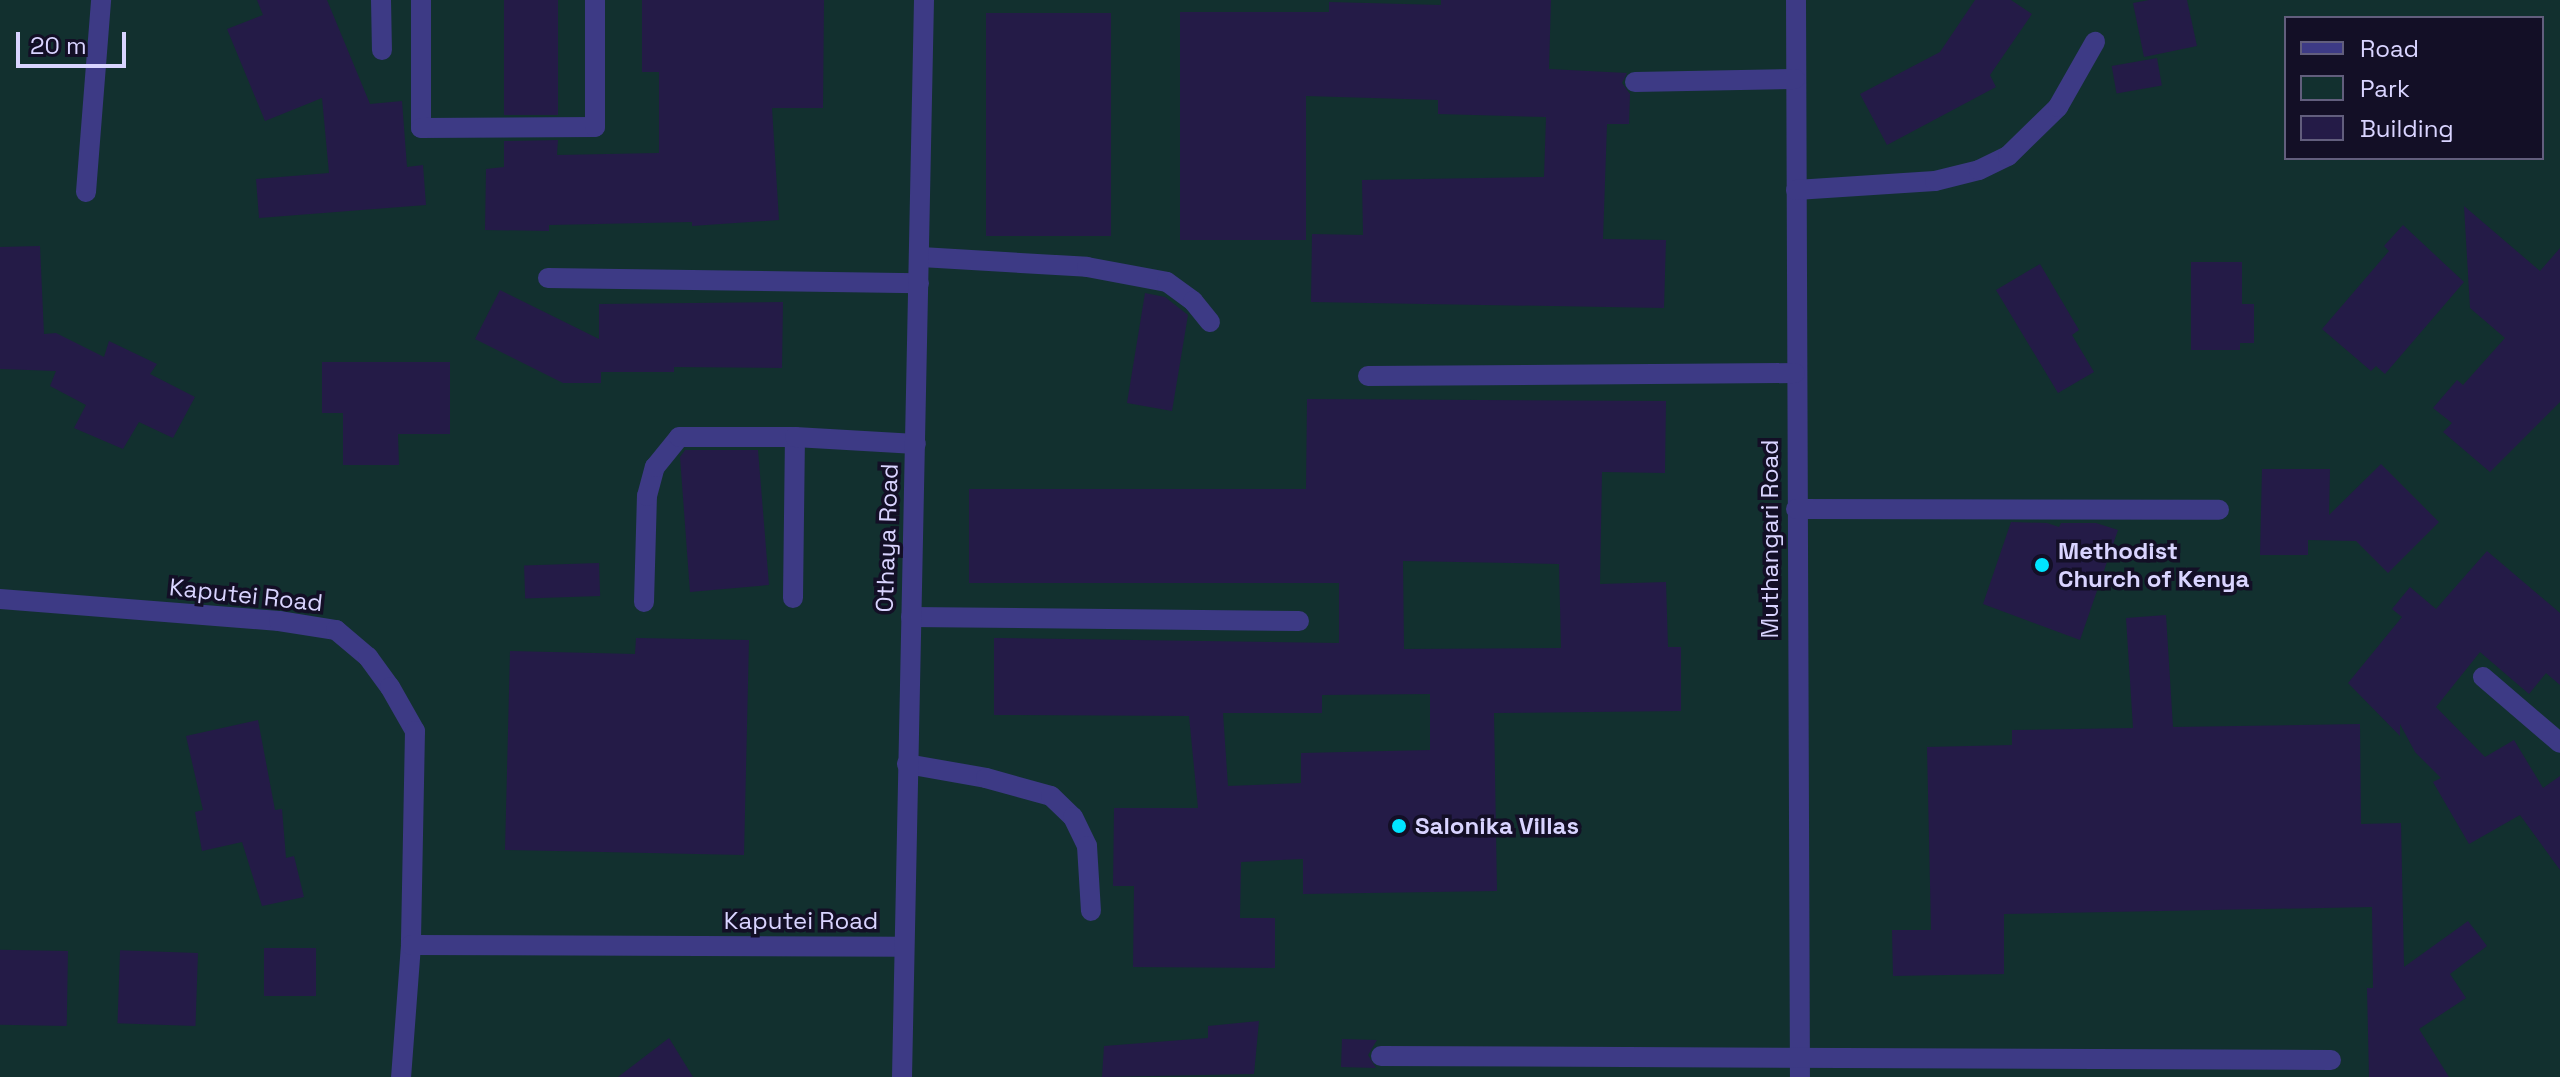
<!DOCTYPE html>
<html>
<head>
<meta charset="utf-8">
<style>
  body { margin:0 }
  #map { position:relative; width:2560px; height:1077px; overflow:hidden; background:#130f26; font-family:"Space Grotesk",sans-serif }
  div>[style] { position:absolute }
  .green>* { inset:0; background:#12302f }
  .building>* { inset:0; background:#241b47; transform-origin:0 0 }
  .minor>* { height:20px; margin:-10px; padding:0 10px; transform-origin:10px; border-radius:10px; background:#3d3a85 }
  .dots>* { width:22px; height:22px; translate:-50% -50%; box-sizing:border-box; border:4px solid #130f26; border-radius:50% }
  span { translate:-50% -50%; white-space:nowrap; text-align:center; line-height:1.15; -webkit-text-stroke:7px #130f26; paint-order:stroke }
  .street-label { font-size:24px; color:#d9d4ff }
  .poi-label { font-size:24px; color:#d9d4ff; font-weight:700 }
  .left { translate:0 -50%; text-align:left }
  .legend { position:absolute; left:2284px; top:16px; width:260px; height:144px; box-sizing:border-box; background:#130f26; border:2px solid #625e7d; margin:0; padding:10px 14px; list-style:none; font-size:24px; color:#d9d4ff }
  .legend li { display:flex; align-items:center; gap:16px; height:40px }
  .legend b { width:40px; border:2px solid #625e7d }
  .scale { position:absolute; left:16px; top:32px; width:110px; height:36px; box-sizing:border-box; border:4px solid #d9d4ff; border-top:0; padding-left:10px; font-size:24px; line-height:28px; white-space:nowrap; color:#d9d4ff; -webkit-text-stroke:6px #130f26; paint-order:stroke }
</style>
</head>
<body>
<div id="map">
  <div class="green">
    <div style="clip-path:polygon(evenodd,0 0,2560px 0,2560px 1077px,0 1077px,0 0,2286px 18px,2542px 18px,2542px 158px,2286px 158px,2286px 18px)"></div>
  </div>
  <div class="building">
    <div style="clip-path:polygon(257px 0,327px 0,370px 104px,402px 101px,407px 167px,423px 165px,426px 205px,259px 218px,256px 179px,329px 173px,322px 98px,265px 121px,227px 29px,263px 15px)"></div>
    <div style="left:504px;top:0;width:54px;height:115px"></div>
    <div style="clip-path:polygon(642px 0,824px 0,823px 108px,772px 108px,779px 220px,692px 226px,692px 222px,549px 225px,549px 231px,485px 230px,486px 169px,504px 167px,504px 141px,558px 140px,557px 155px,659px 153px,659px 72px,642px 72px)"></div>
    <div style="clip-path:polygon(1441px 0,1551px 0,1549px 69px,1627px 73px,1622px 83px,1630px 94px,1629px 124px,1607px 124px,1603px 239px,1666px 240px,1664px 308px,1311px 302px,1312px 234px,1363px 235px,1362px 180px,1544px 177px,1546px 117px,1438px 114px,1438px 100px,1306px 96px,1306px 240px,1180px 240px,1180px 12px,1329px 12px,1329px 2px,1441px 5px)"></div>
    <div style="clip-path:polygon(1975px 0,2011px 0,2032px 14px,1990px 75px,1996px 87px,1887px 145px,1860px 94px,1940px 52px)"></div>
    <div style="clip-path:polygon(2149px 0,2187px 0,2197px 46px,2144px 57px,2133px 3px)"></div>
    <div style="left:986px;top:13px;width:125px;height:223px"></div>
    <div style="left:2157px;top:58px;width:28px;height:46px;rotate:80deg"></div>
    <div style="clip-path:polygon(2464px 206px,2540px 271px,2560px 248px,2560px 402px,2490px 472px,2443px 432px,2452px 423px,2433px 408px,2457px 380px,2463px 385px,2505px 338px,2470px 308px)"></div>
    <div style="clip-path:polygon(2403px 225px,2464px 282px,2385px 374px,2376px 366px,2371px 371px,2322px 329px,2389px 251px,2384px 246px)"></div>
    <div style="clip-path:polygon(40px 246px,44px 334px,56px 333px,104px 357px,109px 341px,157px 364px,150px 374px,195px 397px,173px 438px,139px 422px,123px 449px,74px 428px,86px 405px,50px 386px,56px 371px,0 369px,0 247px)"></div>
    <div style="clip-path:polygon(2191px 262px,2242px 262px,2242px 304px,2254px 304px,2254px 343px,2240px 343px,2240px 350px,2191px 350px)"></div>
    <div style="clip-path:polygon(2040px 264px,2079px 330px,2072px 335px,2094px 372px,2058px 393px,1996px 290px)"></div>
    <div style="clip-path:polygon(500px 290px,599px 339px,599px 304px,783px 302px,782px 368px,674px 367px,674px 372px,601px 372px,601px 383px,563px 383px,475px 339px)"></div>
    <div style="clip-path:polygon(1145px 293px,1165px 297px,1188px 315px,1172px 411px,1127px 403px)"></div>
    <div style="clip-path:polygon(322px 362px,450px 362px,450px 434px,398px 434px,399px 465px,343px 465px,343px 413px,322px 413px)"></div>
    <div style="clip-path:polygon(evenodd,1307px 399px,1666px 401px,1665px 473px,1602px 472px,1600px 584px,1666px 582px,1668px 647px,1681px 647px,1681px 711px,1494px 713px,1497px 891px,1303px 894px,1303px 859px,1241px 862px,1240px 918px,1275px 918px,1275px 968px,1133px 967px,1134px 886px,1113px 886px,1114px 808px,1198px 808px,1189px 716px,994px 715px,994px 638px,1339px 643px,1339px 583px,969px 583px,969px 489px,1306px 489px,1307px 399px,1403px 561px,1559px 564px,1561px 648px,1404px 649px,1403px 561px,1307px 399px,1430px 694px,1430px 750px,1301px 753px,1301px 783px,1228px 786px,1223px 713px,1322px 713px,1322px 695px,1430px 694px)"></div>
    <div style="clip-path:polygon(685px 450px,758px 450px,769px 585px,690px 592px,680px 457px)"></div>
    <div style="clip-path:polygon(2381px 464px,2439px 522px,2388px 573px,2356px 541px,2308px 540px,2308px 555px,2260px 555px,2262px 469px,2330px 469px,2329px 515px)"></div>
    <div style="clip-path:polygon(2011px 522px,2047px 523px,2059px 527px,2061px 523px,2096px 523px,2118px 530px,2080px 640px,1983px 604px)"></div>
    <div style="clip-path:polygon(2487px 551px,2560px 613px,2560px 685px,2546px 673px,2529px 694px,2480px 652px,2436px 707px,2485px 757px,2514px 740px,2543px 788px,2560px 776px,2560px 870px,2520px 815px,2469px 844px,2433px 782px,2441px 778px,2415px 752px,2400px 724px,2400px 736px,2348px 683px,2402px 617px,2392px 609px,2410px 587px,2436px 609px)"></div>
    <div style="left:599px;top:563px;width:33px;height:75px;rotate:88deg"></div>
    <div style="clip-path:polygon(2166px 615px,2173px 727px,2360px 724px,2361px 824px,2401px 823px,2404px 967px,2468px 921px,2487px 946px,2450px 974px,2466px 998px,2419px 1029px,2449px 1077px,2369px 1077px,2367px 988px,2373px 988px,2372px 907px,2004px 914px,2004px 974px,1893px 976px,1892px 930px,1931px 930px,1927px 747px,2012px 745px,2012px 730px,2133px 728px,2126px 618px)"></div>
    <div style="clip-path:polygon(636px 638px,749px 640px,744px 855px,505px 850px,510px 651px,635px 654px)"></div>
    <div style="clip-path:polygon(258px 720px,275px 810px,282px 809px,286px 858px,294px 856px,304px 897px,262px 906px,242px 842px,202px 851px,195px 812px,203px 810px,186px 736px)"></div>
    <div style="left:316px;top:948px;width:48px;height:52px;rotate:90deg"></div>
    <div style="left:68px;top:951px;width:75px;height:68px;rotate:91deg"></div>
    <div style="left:198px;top:953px;width:73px;height:78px;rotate:92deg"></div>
    <div style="clip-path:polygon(1259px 1021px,1254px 1074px,1102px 1077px,1104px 1046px,1208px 1038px,1208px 1026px)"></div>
    <div style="clip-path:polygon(669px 1038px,693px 1077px,618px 1077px)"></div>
    <div style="clip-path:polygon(1342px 1039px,1377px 1040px,1368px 1055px,1376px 1068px,1341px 1067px)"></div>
  </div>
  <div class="minor">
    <div style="left:381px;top:0;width:50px;rotate:88.9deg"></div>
    <div style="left:421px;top:0;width:128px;rotate:90deg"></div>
    <div style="left:421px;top:128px;width:174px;rotate:-0.3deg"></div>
    <div style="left:595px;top:127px;width:127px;rotate:-90deg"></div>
    <div style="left:1796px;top:0;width:1077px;rotate:89.79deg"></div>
    <div style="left:1635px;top:82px;width:160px;rotate:-1.1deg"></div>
    <div style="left:1796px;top:190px;width:139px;rotate:-3.7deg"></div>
    <div style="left:1935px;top:181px;width:45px;rotate:-14deg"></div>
    <div style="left:1979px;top:170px;width:32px;rotate:-26deg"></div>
    <div style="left:2008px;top:156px;width:70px;rotate:-44.4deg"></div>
    <div style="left:2058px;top:107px;width:75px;rotate:-60.4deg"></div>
    <div style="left:86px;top:192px;width:193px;rotate:-85.5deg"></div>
    <div style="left:921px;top:257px;width:166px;rotate:3.4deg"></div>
    <div style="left:1087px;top:267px;width:81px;rotate:10.6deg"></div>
    <div style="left:1167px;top:282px;width:32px;rotate:36deg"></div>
    <div style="left:1193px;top:301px;width:27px;rotate:51deg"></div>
    <div style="left:548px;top:278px;width:371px;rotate:0.8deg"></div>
    <div style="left:1368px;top:376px;width:427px;rotate:-0.4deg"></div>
    <div style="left:1796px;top:509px;width:423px;rotate:0.1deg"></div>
    <div style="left:793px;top:598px;width:161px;rotate:-89.3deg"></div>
    <div style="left:0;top:599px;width:280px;rotate:4.5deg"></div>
    <div style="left:279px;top:621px;width:58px;rotate:9deg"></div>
    <div style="left:336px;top:630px;width:42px;rotate:40.2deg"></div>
    <div style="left:368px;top:657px;width:37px;rotate:54deg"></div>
    <div style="left:390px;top:687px;width:51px;rotate:60.4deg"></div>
    <div style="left:415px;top:731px;width:214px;rotate:91.1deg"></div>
    <div style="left:411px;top:945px;width:132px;rotate:94.3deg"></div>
    <div style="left:644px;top:602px;width:106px;rotate:-88.4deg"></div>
    <div style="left:647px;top:496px;width:30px;rotate:-75deg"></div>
    <div style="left:655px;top:467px;width:38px;rotate:-51deg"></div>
    <div style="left:679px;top:437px;width:116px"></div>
    <div style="left:795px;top:437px;width:121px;rotate:3.3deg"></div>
    <div style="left:911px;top:617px;width:388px;rotate:0.6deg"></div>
    <div style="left:2483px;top:677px;width:101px;rotate:40.6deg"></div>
    <div style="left:907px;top:764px;width:80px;rotate:10deg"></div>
    <div style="left:986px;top:778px;width:67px;rotate:15.5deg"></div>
    <div style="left:1051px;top:796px;width:30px;rotate:44deg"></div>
    <div style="left:1073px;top:817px;width:32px;rotate:64deg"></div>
    <div style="left:1087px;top:846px;width:65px;rotate:86.5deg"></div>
    <div style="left:411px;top:945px;width:491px;rotate:0.2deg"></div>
    <div style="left:1381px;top:1056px;width:950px;rotate:0.24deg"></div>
    <div style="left:902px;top:1077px;width:1077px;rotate:-88.83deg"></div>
  </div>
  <div class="dots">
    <div style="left:2042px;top:565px;background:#00e5ff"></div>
    <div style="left:1399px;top:826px;background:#00e5ff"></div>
  </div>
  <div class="street-label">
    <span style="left:887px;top:538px;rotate:-88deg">Othaya Road</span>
    <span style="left:1770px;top:539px;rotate:-90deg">Muthangari Road</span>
    <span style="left:246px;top:595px;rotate:6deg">Kaputei Road</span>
    <span style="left:801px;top:921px">Kaputei Road</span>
  </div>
  <div class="poi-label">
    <span class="left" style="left:2058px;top:565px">Methodist<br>Church of Kenya</span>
    <span class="left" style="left:1415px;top:826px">Salonika Villas</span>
  </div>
  <ul class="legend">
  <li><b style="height:10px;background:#3d3a85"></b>Road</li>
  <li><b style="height:22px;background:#12302f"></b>Park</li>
  <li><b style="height:22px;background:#241b47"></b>Building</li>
  </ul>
  <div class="scale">20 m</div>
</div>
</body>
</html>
